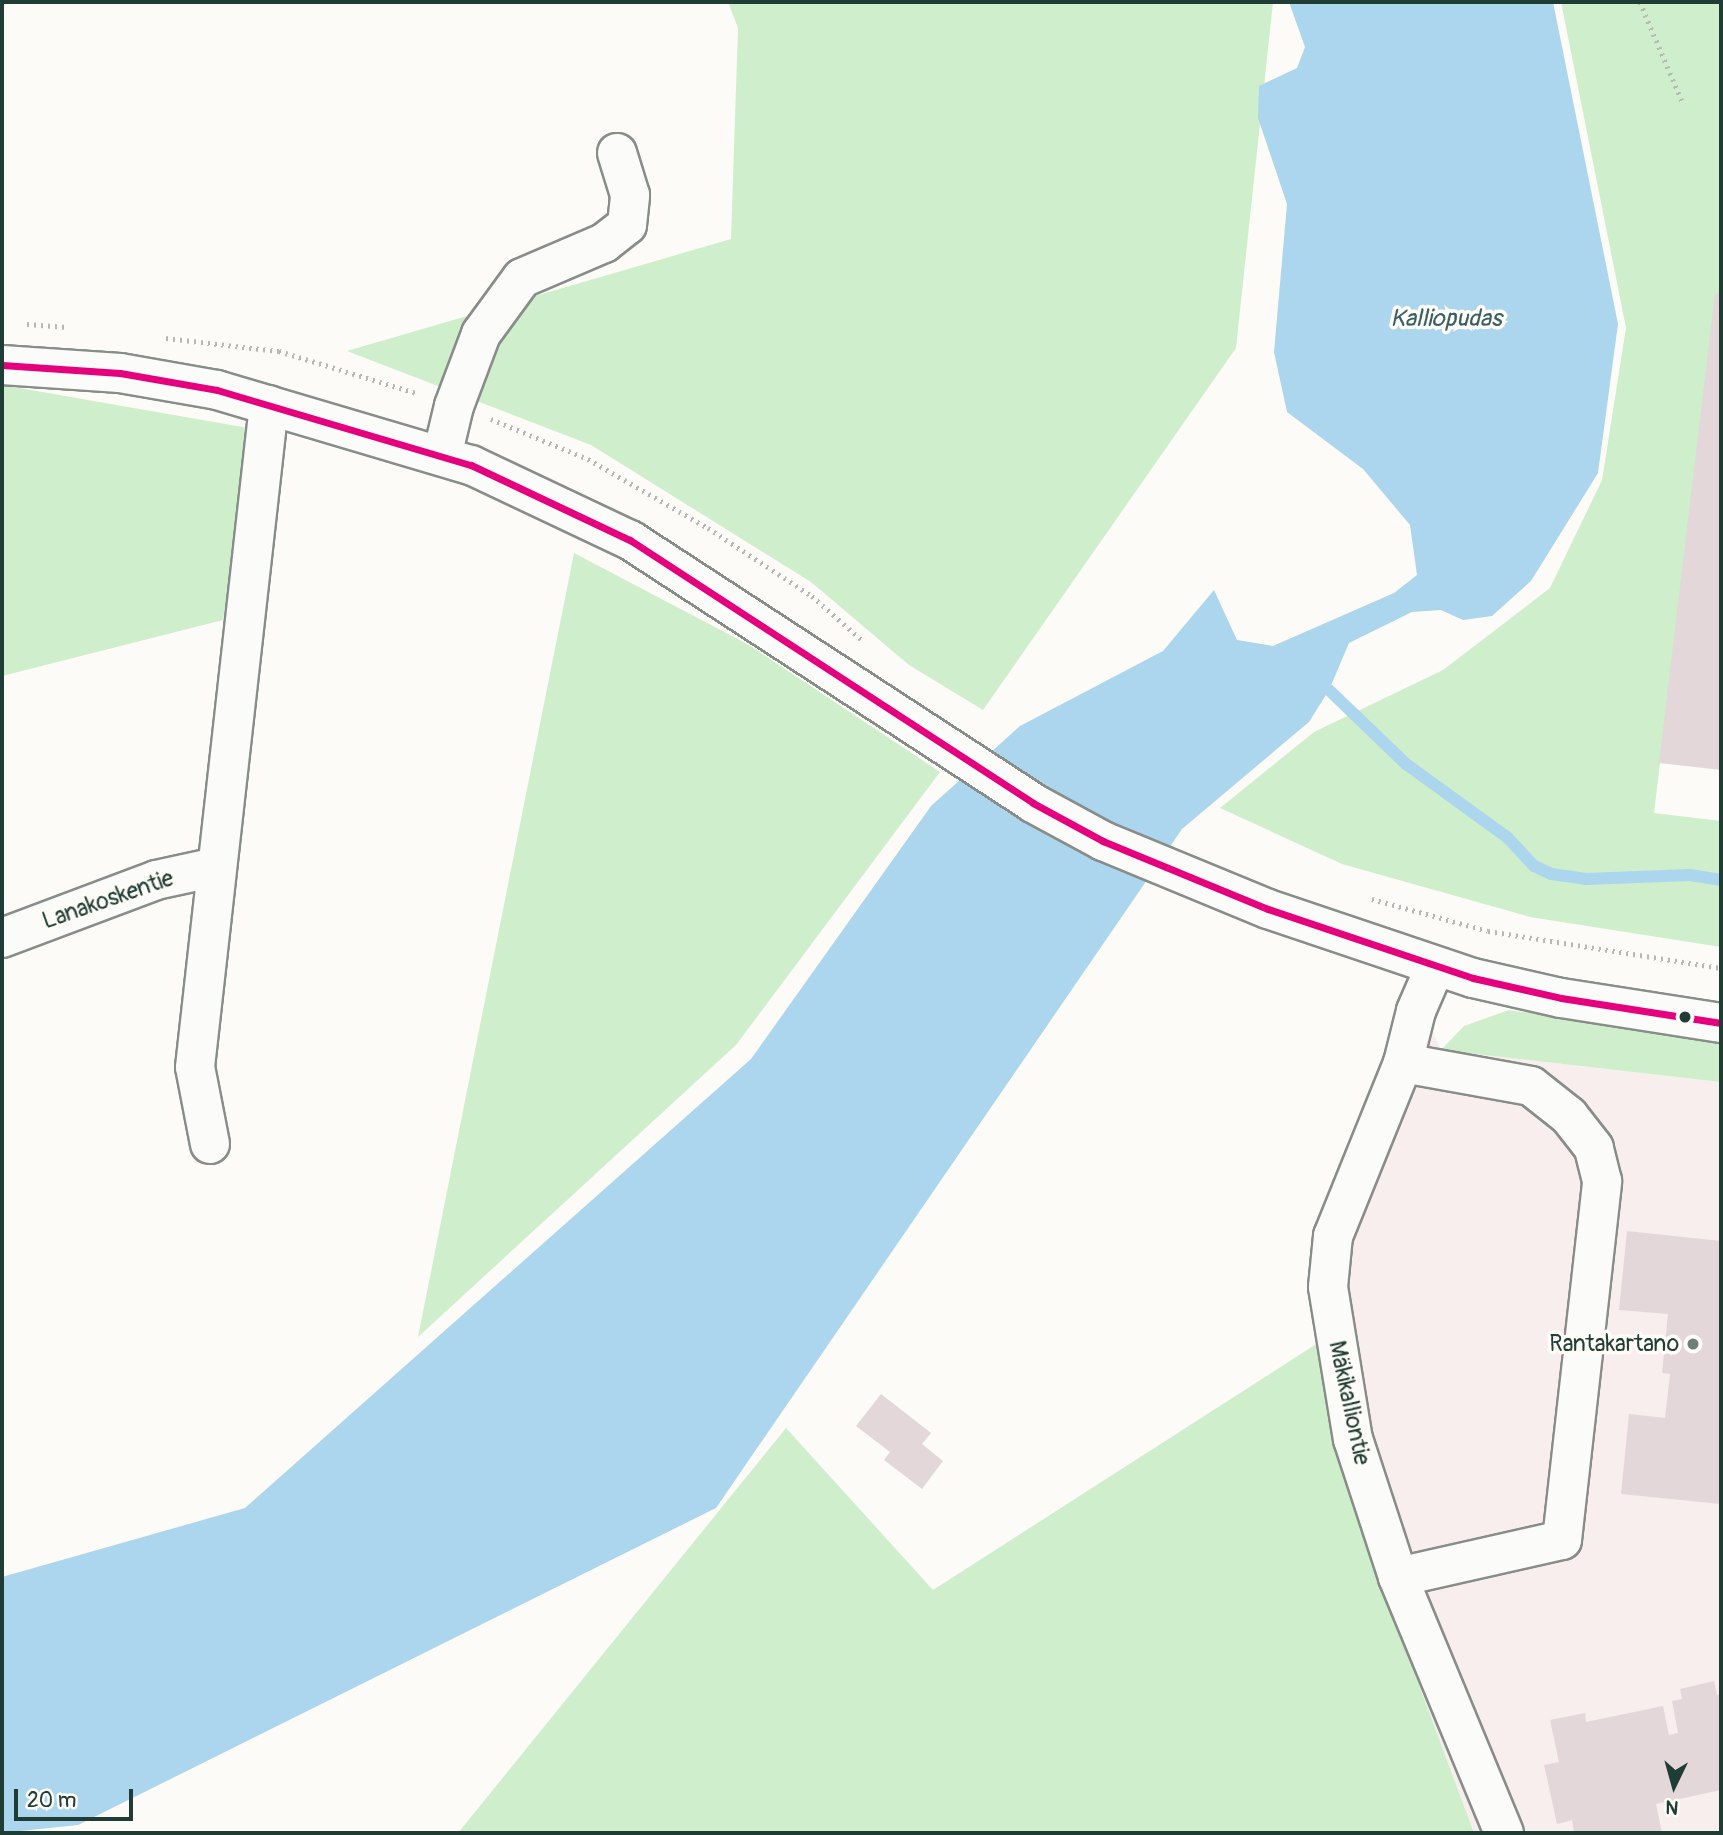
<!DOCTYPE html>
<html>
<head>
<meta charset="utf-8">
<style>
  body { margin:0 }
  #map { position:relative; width:1723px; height:1835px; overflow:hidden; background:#fcfbf8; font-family:Pangolin,sans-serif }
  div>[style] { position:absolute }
  .built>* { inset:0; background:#f8eeee }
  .green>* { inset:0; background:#cfeecb }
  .water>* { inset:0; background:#acd5ee }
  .stream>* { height:12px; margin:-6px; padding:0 6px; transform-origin:6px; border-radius:6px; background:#acd5ee }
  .building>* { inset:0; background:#e3d7da }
  .path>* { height:4.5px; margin-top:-2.25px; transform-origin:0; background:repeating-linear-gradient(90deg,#b5b8b6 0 2px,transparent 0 7px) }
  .roads { filter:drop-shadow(2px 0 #888d8a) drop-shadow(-2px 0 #888d8a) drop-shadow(0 2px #888d8a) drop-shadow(0 -2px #888d8a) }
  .minor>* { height:38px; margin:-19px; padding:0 19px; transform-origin:19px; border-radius:19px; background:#fbfbf9 }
  .bus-1>* { height:7px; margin:-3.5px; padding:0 3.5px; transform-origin:3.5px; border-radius:3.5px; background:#e5007d }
  .dots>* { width:19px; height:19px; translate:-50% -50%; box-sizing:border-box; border:4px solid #fdfcf7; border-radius:50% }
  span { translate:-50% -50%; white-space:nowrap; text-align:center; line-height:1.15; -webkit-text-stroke:7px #fdfcf7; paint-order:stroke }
  .street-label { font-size:23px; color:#1f3d34 }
  .poi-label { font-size:23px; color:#1f3d34 }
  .right { translate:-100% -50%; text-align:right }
  .water-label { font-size:24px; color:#3a5f62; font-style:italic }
  .frame { position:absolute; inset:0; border:4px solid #1f3d34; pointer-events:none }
  .north { position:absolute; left:1639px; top:1751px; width:70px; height:70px; -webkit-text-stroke:5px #fdfcf7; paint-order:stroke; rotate:185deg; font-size:19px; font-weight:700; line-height:28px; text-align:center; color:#1f3d34 }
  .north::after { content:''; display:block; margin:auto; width:24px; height:32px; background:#1f3d34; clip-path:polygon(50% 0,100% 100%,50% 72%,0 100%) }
  .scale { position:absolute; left:14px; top:1789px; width:119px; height:32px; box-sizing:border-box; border:4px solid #1f3d34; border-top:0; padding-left:9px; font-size:21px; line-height:24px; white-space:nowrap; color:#1f3d34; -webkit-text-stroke:5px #fdfcf7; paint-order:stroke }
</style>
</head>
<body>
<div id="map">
  <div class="built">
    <div style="clip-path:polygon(1413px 986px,1441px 1050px,1721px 1082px,1721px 1833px,1474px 1833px,1382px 1585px,1321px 1341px)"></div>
  </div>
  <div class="green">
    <div style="clip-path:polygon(728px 2px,1273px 2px,1236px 348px,983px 710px,909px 665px,811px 582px,591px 445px,347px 351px,731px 239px,738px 28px)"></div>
    <div style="clip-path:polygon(1561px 2px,1721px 2px,1721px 294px,1716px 294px,1654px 813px,1721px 821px,1721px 947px,1530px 917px,1342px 864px,1220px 808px,1314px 732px,1443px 670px,1550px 588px,1602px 480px,1626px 328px)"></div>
    <div style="clip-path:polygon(2px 385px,254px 429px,223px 620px,2px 676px)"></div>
    <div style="clip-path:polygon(574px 553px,749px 645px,940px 772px,736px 1045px,418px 1337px)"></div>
    <div style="clip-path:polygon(1509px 1010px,1721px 1040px,1721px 1082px,1441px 1050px,1464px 1026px)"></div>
    <div style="clip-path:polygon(1321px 1341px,1382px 1585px,1474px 1833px,458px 1833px,786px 1428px,933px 1590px)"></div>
  </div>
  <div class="water">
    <div style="clip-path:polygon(1289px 2px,1553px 2px,1618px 324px,1598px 473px,1531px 581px,1492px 616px,1463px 620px,1441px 610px,1412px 612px,1349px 643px,1329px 690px,1309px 722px,1182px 829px,716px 1508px,78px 1825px,2px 1833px,2px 1577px,245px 1508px,751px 1059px,931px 806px,1020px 726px,1163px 651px,1214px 590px,1237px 640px,1273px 646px,1394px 593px,1417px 575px,1410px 525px,1363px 469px,1287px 412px,1274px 352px,1287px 204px,1258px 118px,1259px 86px,1297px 68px,1305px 47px)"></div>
  </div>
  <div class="stream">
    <div style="left:1329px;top:690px;width:107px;rotate:43.9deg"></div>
    <div style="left:1406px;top:764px;width:125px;rotate:35.9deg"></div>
    <div style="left:1507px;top:837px;width:40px;rotate:47deg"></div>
    <div style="left:1534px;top:866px;width:19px;rotate:25deg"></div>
    <div style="left:1551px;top:874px;width:35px;rotate:8deg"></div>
    <div style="left:1586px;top:879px;width:104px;rotate:-2.2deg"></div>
    <div style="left:1690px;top:875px;width:31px;rotate:9deg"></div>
  </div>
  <div class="building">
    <div style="clip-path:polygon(1715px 293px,1721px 294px,1721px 770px,1659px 763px)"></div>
    <div style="clip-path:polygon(1627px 1231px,1721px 1241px,1721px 1504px,1621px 1494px,1629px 1414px,1665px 1418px,1670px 1374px,1662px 1373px,1668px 1314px,1619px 1310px)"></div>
    <div style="clip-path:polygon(881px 1394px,931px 1433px,922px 1444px,943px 1461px,922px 1489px,884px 1460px,890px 1452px,856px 1426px)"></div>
    <div style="clip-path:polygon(1714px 1681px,1717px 1695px,1721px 1694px,1721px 1790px,1656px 1804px,1662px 1833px,1574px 1833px,1572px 1820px,1557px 1824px,1544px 1765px,1559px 1762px,1550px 1720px,1585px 1713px,1586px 1722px,1663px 1706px,1669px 1735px,1678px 1733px,1672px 1701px,1682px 1699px,1680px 1689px)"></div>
  </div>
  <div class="path">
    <div style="left:1640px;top:2px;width:108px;rotate:67deg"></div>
    <div style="left:27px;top:324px;width:40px;rotate:4.3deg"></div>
    <div style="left:166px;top:338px;width:114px;rotate:6.6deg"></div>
    <div style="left:279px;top:351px;width:143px;rotate:17deg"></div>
    <div style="left:491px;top:419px;width:105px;rotate:22.4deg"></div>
    <div style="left:588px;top:459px;width:138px;rotate:29.9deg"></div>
    <div style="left:708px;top:528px;width:124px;rotate:33.2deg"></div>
    <div style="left:812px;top:596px;width:68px;rotate:41.4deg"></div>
    <div style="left:1372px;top:899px;width:120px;rotate:15.4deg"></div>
    <div style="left:1488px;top:931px;width:236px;rotate:9deg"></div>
  </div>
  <div class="roads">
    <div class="minor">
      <div style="left:2px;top:365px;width:118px;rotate:3.9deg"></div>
      <div style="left:120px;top:373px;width:98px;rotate:9.9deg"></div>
      <div style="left:217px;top:390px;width:265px;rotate:16.5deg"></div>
      <div style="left:471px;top:465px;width:176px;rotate:25.3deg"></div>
      <div style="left:630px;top:540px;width:481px;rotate:33.1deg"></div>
      <div style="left:1033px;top:803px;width:80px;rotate:28.5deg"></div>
      <div style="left:1103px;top:841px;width:178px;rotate:22.4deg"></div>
      <div style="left:1268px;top:909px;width:216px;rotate:18.6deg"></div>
      <div style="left:1473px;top:978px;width:90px;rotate:12.8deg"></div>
      <div style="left:1561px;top:998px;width:162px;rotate:8.9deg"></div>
      <div style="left:442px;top:456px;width:51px;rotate:-76.5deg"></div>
      <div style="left:454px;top:406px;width:77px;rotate:-69.4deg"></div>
      <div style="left:481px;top:334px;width:69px;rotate:-53.8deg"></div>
      <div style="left:522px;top:278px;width:89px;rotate:-23.1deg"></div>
      <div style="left:604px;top:243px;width:29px;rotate:-38deg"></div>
      <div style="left:627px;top:225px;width:30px;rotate:-84deg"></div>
      <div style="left:630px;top:195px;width:44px;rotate:-107.2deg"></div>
      <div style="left:2px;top:938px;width:165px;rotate:-20.6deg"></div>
      <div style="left:156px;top:880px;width:61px;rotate:-12.2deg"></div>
      <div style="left:1435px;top:967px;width:48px;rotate:113.4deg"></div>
      <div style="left:1416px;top:1011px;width:54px;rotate:104deg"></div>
      <div style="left:1403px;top:1063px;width:187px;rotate:112deg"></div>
      <div style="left:1333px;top:1236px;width:51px;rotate:95.6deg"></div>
      <div style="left:1328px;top:1287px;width:154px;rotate:80.7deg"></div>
      <div style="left:1353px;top:1439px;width:145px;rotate:71.9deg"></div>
      <div style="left:1398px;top:1577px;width:277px;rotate:67.5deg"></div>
      <div style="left:210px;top:1144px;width:78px;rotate:-101deg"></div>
      <div style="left:195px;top:1067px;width:666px;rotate:-83.62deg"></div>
      <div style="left:1398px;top:1577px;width:168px;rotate:-12.7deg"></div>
      <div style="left:1562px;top:1540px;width:361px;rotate:-83.6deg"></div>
      <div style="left:1602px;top:1181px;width:34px;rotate:-104deg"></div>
      <div style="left:1594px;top:1148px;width:41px;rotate:-128deg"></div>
      <div style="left:1569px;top:1116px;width:48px;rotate:-141.7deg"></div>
      <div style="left:1531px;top:1086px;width:130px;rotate:-169.8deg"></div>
    </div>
  </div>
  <div class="bus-1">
    <div style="left:2px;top:365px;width:118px;rotate:3.9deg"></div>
    <div style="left:120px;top:373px;width:98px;rotate:9.9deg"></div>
    <div style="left:217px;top:390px;width:265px;rotate:16.5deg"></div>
    <div style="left:471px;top:465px;width:176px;rotate:25.3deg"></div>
    <div style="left:630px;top:540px;width:481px;rotate:33.1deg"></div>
    <div style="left:1033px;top:803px;width:80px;rotate:28.5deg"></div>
    <div style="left:1103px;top:841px;width:178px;rotate:22.4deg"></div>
    <div style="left:1268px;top:909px;width:216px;rotate:18.6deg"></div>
    <div style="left:1473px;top:978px;width:90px;rotate:12.8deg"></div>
    <div style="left:1561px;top:998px;width:162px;rotate:8.9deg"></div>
  </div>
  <div class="dots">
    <div style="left:1685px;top:1017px;background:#1f3d34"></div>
    <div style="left:1693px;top:1344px;background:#6c8079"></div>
  </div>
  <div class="street-label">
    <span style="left:108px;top:900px;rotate:-19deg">Lanakoskentie</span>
    <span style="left:1349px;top:1403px;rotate:78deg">Mäkikalliontie</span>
  </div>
  <div class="poi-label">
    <span class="right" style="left:1679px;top:1344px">Rantakartano</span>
  </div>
  <div class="water-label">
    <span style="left:1446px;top:319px">Kalliopudas</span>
  </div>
  <div class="frame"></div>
  <div class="north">N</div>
  <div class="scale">20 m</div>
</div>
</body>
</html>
